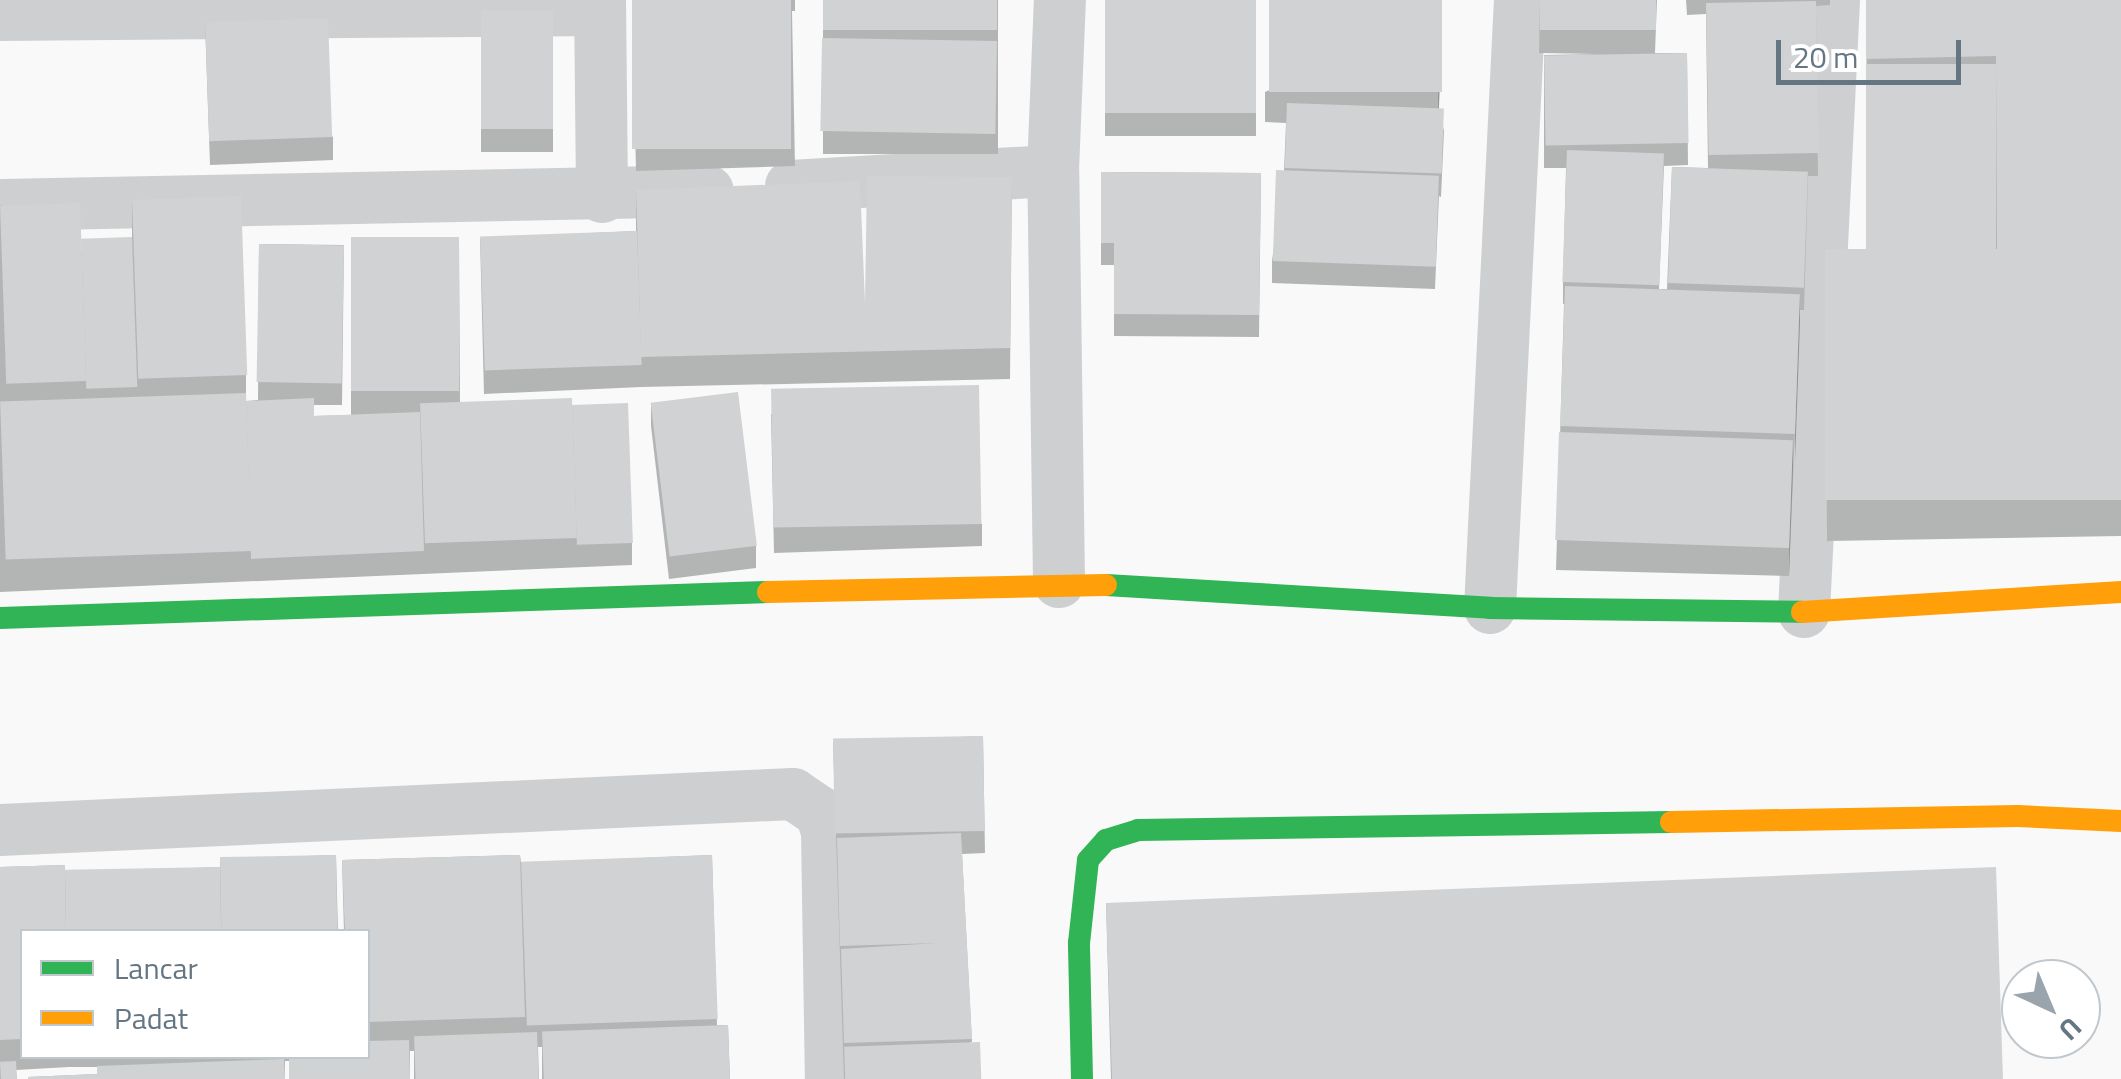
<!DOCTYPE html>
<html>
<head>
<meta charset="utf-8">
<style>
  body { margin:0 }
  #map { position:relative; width:2121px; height:1079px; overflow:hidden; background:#f9f9f9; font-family:"Titillium Web",sans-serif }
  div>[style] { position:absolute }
  .street>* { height:52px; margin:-26px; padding:0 26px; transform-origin:26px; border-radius:26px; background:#cecfd0 }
  .fast>* { height:22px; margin:-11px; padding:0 11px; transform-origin:11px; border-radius:11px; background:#30b455 }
  .slow>* { height:22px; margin:-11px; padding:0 11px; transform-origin:11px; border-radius:11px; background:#ff9f0a }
  .wall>* { inset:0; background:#b3b5b5; transform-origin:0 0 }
  .shaded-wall>* { inset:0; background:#929394 }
  .building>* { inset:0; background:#d0d2d3; transform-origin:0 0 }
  span { translate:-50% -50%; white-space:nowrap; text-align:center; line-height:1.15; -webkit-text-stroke:10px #fff; paint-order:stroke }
  .legend { position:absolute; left:20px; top:929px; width:350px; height:130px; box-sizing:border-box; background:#fff; border:2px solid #c1c8cd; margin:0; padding:12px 18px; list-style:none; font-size:30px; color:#657683 }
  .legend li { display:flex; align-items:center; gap:20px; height:50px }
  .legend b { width:50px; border:2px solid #c1c8cd }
  .north { position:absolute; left:2001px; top:959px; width:100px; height:100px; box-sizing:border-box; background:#fff; border:2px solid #c1c8cd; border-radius:50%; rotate:136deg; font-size:28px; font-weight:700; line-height:40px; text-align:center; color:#657683 }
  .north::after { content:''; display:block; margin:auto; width:35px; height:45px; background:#99a4ac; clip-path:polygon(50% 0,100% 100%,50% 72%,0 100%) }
  .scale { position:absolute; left:1776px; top:40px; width:185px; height:45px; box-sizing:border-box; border:5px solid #657683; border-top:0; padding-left:12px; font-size:30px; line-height:35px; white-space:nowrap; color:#657683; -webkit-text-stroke:8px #fff; paint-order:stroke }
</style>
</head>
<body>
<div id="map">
  <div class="street">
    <div style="left:600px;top:0;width:197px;rotate:89.4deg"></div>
    <div style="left:0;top:15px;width:600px;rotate:-0.48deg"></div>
    <div style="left:791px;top:186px;width:262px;rotate:-3.3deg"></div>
    <div style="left:0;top:205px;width:708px;rotate:-1.13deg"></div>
    <div style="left:1059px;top:582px;width:411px;rotate:-90.8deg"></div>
    <div style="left:1053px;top:171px;width:171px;rotate:-87.7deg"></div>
    <div style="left:1490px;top:608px;width:609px;rotate:-87.18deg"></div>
    <div style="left:1804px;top:612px;width:613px;rotate:-87.19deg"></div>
    <div style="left:0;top:830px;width:794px;rotate:-2.6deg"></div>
    <div style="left:793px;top:794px;width:34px;rotate:34deg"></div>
    <div style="left:821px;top:813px;width:20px;rotate:72deg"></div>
    <div style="left:827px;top:832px;width:247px;rotate:89.1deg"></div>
  </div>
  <div class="fast">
    <div style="left:1106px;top:585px;width:385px;rotate:3.4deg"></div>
    <div style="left:1490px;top:608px;width:312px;rotate:0.7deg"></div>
    <div style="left:0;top:618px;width:768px;rotate:-1.94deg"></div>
    <div style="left:1082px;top:1079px;width:136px;rotate:-91.3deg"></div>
    <div style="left:1079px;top:943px;width:83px;rotate:-83.8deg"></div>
    <div style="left:1088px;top:860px;width:27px;rotate:-48deg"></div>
    <div style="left:1106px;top:840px;width:34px;rotate:-17deg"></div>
    <div style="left:1138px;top:830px;width:533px;rotate:-0.86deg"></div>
  </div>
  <div class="slow">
    <div style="left:768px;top:592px;width:338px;rotate:-1.2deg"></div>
    <div style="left:1802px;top:612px;width:320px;rotate:-3.6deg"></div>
    <div style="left:1671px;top:822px;width:347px;rotate:-1deg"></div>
    <div style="left:2018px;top:816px;width:103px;rotate:2.8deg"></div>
  </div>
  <div class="wall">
    <div style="clip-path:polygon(632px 0,795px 0,795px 11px,792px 11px,795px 166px,636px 171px)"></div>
    <div style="left:823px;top:0;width:175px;height:154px"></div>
    <div style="left:1105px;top:0;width:151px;height:136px"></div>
    <div style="clip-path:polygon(1540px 0,1657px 0,1655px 53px,1687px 53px,1688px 165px,1664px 166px,1659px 289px,1667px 289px,1672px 167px,1708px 168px,1706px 14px,1687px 15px,1686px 0,1830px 0,1830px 5px,1816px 6px,1818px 176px,1808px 176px,1804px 310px,1800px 310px,1789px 576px,1556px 570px,1564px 304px,1563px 304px,1563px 282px,1566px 168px,1544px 168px,1544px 55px,1597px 54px,1539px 53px)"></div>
    <div style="clip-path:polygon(1866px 0,2121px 0,2121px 536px,1827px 541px,1825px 256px,1868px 255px)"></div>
    <div style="left:481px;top:10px;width:72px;height:142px"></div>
    <div style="clip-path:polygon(1442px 16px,1439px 109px,1444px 131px,1441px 197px,1439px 196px,1435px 289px,1272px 283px,1272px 261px,1284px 171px,1286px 123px,1265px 122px,1265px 92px)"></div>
    <div style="clip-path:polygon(205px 23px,333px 137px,333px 160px,210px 165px)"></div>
    <div style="clip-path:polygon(1101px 172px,1261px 173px,1259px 337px,1114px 336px,1114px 265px,1101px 265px)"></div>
    <div style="clip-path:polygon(1012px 177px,1010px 379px,641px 387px,484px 394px,480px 238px,636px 231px,636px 190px,865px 303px)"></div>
    <div style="clip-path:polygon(132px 200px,246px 375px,246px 401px,258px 400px,259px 244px,344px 245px,342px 405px,314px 405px,314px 416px,351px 415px,351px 239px,459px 237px,460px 402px,572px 406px,632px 543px,632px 565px,0 592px,0 205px,81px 252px,132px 237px)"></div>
    <div style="clip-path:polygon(651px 403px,756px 546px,756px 568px,669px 579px,651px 426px)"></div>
    <div style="clip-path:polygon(771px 414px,982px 524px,982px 546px,774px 553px)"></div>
    <div style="clip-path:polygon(983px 736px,985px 853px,962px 854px,972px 1042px,844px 1079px,833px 742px)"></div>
    <div style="clip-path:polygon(336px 855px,338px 932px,22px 932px,22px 1056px,368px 1056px,368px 932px,344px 932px,342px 860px,520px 855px,521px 863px,712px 855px,717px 1025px,728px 1025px,730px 1079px,542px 1079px,542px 1047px,538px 1047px,539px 1079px,414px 1079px,414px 1051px,410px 1051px,410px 1079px,289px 1079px,289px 1061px,285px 1061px,285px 1079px,28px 1079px,28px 1077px,97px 1074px,97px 1067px,69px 1067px,16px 1070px,17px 1079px,0 1079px,0 867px,65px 865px,65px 873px,220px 867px,220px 859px)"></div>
    <div style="clip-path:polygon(1106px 903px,2003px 1079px,1111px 1079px)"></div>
  </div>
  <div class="shaded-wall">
    <div style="clip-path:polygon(1442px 0,1442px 16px,1438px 129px,1438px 99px)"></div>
    <div style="clip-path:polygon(1800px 293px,1800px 323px,1795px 462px,1795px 431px)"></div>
    <div style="clip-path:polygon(1793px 439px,1793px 469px,1789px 576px,1789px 546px)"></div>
  </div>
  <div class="building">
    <div style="left:632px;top:0;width:159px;height:149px"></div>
    <div style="left:823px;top:0;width:174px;height:30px"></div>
    <div style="left:1105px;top:0;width:151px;height:113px"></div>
    <div style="left:1269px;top:0;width:173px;height:92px"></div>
    <div style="left:1540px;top:0;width:116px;height:30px"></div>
    <div style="clip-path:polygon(1866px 0,2121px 0,2121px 249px,1997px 252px,1996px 56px,1866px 59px)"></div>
    <div style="left:1816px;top:1px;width:152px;height:110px;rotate:89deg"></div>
    <div style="left:481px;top:10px;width:72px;height:119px"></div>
    <div style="left:328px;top:18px;width:119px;height:123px;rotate:88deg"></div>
    <div style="left:822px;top:38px;width:175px;height:93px;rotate:1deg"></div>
    <div style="left:1687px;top:53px;width:90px;height:143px;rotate:89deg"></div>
    <div style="left:1996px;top:64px;width:188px;height:130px;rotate:90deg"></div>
    <div style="left:1287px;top:103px;width:157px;height:65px;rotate:2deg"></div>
    <div style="left:1567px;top:150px;width:97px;height:132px;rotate:2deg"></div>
    <div style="left:1672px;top:167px;width:136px;height:116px;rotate:2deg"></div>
    <div style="left:1276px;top:170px;width:163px;height:91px;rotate:2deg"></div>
    <div style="clip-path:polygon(1101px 172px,1261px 173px,1259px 315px,1114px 314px,1114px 243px,1101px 243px)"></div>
    <div style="clip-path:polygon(867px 176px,1012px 177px,1010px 348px,641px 357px,636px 190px,860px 181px,865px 303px)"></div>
    <div style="left:241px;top:196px;width:179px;height:109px;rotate:88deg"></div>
    <div style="left:80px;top:203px;width:178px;height:80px;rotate:88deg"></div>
    <div style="left:637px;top:231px;width:134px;height:157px;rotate:88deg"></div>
    <div style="left:132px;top:237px;width:150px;height:51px;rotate:88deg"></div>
    <div style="left:459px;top:237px;width:154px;height:108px;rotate:90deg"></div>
    <div style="left:259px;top:244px;width:85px;height:138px;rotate:1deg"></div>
    <div style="left:2121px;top:249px;width:251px;height:296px;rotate:90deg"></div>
    <div style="left:1565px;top:286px;width:235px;height:140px;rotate:2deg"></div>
    <div style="left:979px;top:385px;width:139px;height:208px;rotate:89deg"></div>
    <div style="left:738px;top:392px;width:155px;height:88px;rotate:83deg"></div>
    <div style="left:246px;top:393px;width:158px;height:246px;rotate:88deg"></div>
    <div style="clip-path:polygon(314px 398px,314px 416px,420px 412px,424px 551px,251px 559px,246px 401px)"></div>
    <div style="left:572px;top:398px;width:140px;height:152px;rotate:88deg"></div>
    <div style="left:628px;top:403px;width:140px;height:56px;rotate:88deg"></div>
    <div style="left:1559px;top:432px;width:234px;height:108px;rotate:2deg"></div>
    <div style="left:983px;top:736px;width:95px;height:150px;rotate:89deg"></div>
    <div style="clip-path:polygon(961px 833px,972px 1039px,844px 1043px,841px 949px,937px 943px,840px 946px,837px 838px)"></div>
    <div style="left:336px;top:855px;width:77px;height:116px;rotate:89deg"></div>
    <div style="clip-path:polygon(520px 855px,525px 1017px,368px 1022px,368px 932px,345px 932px,342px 860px)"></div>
    <div style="left:712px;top:855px;width:164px;height:191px;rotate:88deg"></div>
    <div style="clip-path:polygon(65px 865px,66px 932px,22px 932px,22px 1039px,0 1040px,0 867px)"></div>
    <div style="left:220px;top:867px;width:65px;height:155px;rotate:89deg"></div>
    <div style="clip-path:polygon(1996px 867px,2003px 1079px,1112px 1079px,1106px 903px)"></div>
    <div style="left:728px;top:1025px;width:54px;height:186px;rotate:88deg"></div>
    <div style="left:537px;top:1032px;width:47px;height:123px;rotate:88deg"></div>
    <div style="clip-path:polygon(409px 1040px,410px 1079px,289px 1079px,289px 1056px,368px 1056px,368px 1041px)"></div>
    <div style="left:980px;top:1042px;width:37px;height:136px;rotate:88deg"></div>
    <div style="clip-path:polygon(284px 1059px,285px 1079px,97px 1079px,97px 1066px)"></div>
    <div style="left:16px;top:1061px;width:18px;height:16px;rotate:87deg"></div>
    <div style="clip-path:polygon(97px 1074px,97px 1079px,28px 1079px,28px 1077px)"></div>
  </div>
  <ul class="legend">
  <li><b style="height:12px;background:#30b455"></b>Lancar</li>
  <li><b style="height:12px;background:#ff9f0a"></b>Padat</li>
  </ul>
  <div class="north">U</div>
  <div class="scale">20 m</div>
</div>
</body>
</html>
